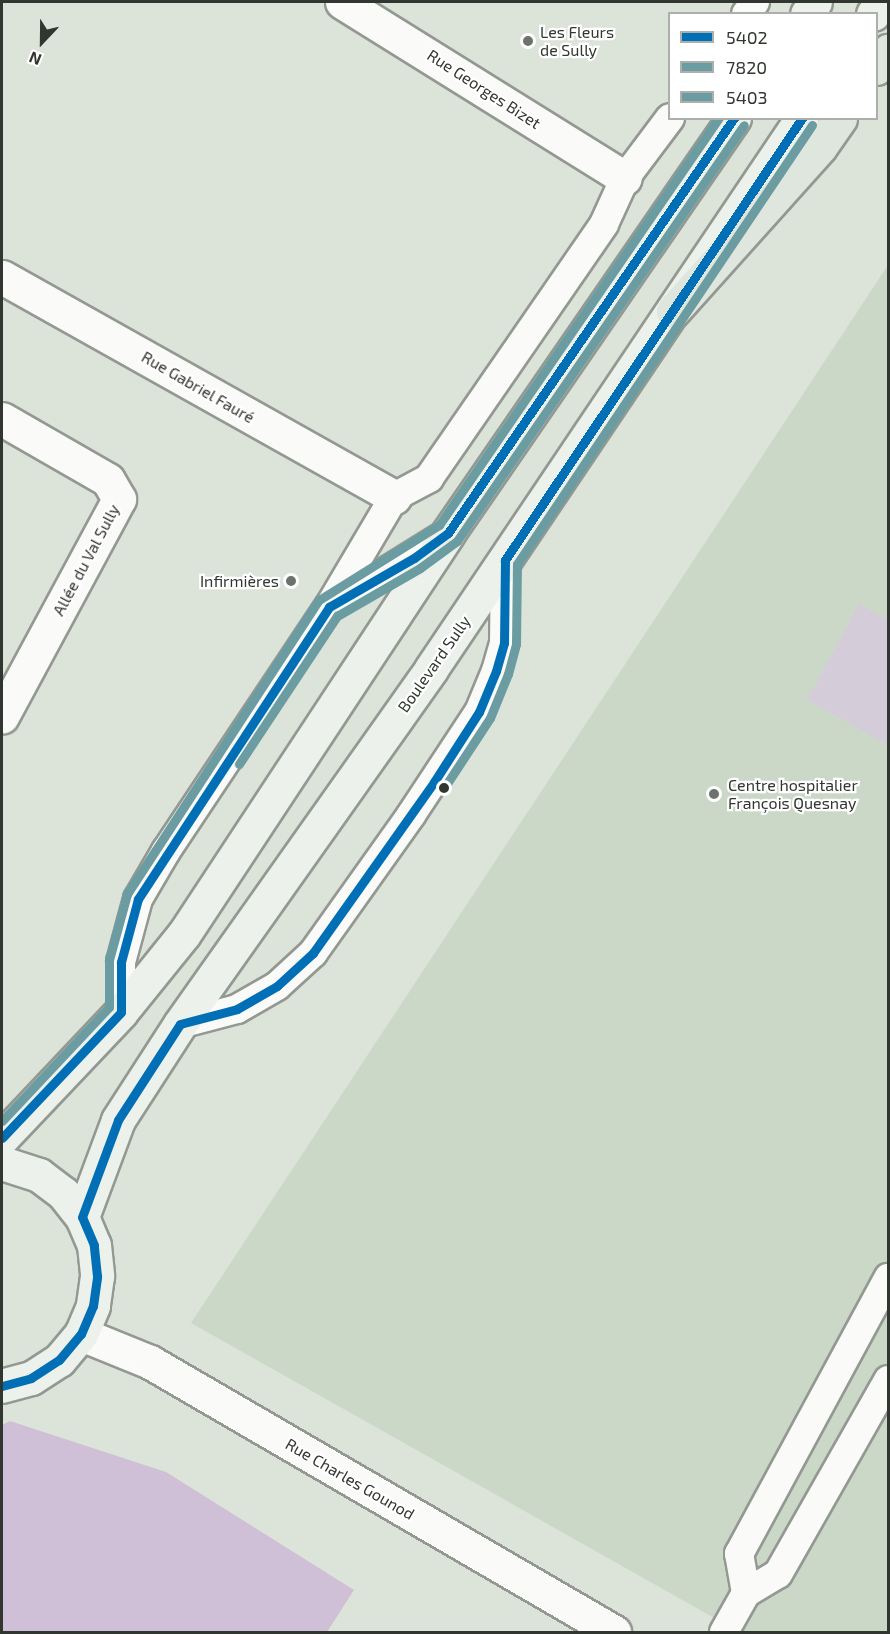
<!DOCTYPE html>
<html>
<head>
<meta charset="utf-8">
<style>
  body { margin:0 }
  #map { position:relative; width:890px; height:1634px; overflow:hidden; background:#dce4da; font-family:"Exo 2",sans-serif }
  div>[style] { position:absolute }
  .built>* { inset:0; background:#cbd8c8 }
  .green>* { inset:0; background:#d5ccda }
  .forest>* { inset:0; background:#cfbfd7 }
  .roads { filter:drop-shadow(2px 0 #939992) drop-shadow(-2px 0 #939992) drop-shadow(0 2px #939992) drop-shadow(0 -2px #939992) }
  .lane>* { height:28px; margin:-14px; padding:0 14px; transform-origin:14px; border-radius:14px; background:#fafbf9 }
  .street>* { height:33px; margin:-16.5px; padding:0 16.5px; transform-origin:16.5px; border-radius:16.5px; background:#fafbf9 }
  .secondary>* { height:33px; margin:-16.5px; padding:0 16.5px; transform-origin:16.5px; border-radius:16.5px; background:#ecf1eb }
  .primary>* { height:33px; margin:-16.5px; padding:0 16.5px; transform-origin:16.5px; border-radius:16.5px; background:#dfe6dd }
  .bus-1>* { height:9px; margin:-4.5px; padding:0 4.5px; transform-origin:4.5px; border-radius:4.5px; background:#006fb6 }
  .bus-2>* { height:9px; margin:-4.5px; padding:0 4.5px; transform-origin:4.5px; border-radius:4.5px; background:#6b9ca1 }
  .bus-3>* { height:9px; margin:-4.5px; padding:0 4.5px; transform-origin:4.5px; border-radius:4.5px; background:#6b9ca1 }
  .dots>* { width:16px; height:16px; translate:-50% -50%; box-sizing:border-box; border:3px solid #fff; border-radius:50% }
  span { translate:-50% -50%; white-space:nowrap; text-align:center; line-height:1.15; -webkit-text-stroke:4.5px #fff; paint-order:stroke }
  .poi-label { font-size:16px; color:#313630 }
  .left { translate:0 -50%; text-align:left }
  .right { translate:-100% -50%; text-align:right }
  .street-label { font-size:16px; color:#313630 }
  .frame { position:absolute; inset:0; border:3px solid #313630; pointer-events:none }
  .legend { position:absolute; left:668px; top:12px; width:210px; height:108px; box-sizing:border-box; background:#fff; border:2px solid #adafac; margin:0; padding:8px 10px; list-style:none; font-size:18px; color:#313630 }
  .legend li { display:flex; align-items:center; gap:12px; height:30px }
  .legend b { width:30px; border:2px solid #adafac }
  .north { position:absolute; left:12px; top:12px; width:60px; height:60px; -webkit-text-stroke:4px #fff; paint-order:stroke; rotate:202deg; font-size:16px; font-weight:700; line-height:24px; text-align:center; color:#313630 }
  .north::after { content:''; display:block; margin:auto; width:21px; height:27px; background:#313630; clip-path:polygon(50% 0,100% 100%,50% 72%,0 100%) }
</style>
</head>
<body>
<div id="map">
  <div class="built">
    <div style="clip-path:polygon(888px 265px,888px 1632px,739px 1632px,191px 1323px)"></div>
  </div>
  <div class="green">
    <div style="clip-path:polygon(859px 604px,888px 620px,888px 745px,807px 700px)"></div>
  </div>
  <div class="forest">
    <div style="clip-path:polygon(10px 1421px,166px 1472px,354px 1590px,327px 1632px,2px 1632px,2px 1425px)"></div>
  </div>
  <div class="roads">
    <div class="lane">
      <div style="left:746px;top:14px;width:15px;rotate:-53deg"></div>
      <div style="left:334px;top:604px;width:127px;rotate:-31.8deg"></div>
      <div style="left:121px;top:1012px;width:50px;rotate:-90deg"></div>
      <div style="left:121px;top:962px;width:65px;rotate:-74.9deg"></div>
      <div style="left:138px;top:899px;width:56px;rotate:-59.7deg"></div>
      <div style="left:166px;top:851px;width:293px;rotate:-56.3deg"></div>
      <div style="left:329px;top:607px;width:128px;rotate:-59.4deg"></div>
      <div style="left:394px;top:497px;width:40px;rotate:-28deg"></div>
      <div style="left:429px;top:478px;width:308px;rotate:-55.4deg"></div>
      <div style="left:604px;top:224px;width:51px;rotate:-65.5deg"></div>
      <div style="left:625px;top:178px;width:75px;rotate:-53.1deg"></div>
      <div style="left:180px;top:1024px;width:59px;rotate:-14.7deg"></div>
      <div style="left:237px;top:1009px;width:46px;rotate:-29.9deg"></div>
      <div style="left:277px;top:986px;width:49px;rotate:-42.5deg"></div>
      <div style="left:313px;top:953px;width:169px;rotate:-54.6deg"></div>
      <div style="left:411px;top:815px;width:123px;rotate:-56.6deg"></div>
      <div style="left:479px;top:712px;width:44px;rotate:-67.5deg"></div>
      <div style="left:496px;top:671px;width:29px;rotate:-74deg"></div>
      <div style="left:504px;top:643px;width:83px;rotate:-89.3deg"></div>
      <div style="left:746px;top:1593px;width:37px;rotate:-31deg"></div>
      <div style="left:778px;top:1574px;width:223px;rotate:-60.4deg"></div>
      <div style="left:724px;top:1632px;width:45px;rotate:-60.6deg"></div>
      <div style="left:746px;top:1593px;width:40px;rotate:-100deg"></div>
      <div style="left:739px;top:1554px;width:314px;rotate:-61.6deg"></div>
    </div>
    <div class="street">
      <div style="left:342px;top:2px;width:333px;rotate:31.9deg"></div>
      <div style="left:2px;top:277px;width:450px;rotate:29.3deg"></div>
      <div style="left:2px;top:419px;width:122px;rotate:29.9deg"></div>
      <div style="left:108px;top:480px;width:22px;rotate:60deg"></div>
      <div style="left:119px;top:499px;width:247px;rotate:118.3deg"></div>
      <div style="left:81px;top:1334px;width:74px;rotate:22.1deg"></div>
      <div style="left:150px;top:1362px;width:537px;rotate:30.19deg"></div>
    </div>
    <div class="secondary">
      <div style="left:807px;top:14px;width:14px;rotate:-56deg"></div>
      <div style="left:873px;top:14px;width:15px;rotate:-53deg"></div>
      <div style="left:2px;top:1138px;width:173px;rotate:-46.6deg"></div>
      <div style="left:121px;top:1012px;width:100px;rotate:-51.1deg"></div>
      <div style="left:184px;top:934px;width:480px;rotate:-56.6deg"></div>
      <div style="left:448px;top:533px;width:504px;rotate:-55.43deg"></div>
      <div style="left:2px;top:1163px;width:39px;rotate:18deg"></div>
      <div style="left:39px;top:1175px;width:30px;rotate:37deg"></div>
      <div style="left:63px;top:1193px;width:31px;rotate:52deg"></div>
      <div style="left:82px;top:1217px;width:30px;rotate:67deg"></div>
      <div style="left:94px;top:1245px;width:31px;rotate:84deg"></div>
      <div style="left:97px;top:1276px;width:30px;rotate:98deg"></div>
      <div style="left:93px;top:1306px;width:30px;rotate:113deg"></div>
      <div style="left:81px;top:1334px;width:34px;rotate:130deg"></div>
      <div style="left:59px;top:1360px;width:33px;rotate:147deg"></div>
      <div style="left:31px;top:1378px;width:30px;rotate:165deg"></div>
      <div style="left:82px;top:1217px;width:103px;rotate:-69.6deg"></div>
      <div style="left:118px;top:1120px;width:114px;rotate:-57.1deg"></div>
      <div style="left:180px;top:1024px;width:435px;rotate:-54.7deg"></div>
      <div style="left:431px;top:669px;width:664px;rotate:-56.05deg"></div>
    </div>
    <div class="primary">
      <div style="left:876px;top:68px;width:21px;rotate:-55deg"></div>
      <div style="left:673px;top:311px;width:220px;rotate:-48.1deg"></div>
      <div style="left:820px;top:147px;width:35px;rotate:-55deg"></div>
    </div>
  </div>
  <div class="bus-1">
    <div style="left:2px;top:1138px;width:173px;rotate:-46.6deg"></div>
    <div style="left:121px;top:1012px;width:50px;rotate:-90deg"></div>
    <div style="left:121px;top:962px;width:65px;rotate:-74.9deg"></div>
    <div style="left:138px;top:899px;width:349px;rotate:-56.8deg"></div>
    <div style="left:329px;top:607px;width:98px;rotate:-30deg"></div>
    <div style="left:414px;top:558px;width:42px;rotate:-36.3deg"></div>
    <div style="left:448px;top:533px;width:504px;rotate:-55.43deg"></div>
    <div style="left:2px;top:1386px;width:30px;rotate:-15deg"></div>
    <div style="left:31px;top:1378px;width:33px;rotate:-33deg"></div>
    <div style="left:59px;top:1360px;width:34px;rotate:-50deg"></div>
    <div style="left:81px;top:1334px;width:30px;rotate:-67deg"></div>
    <div style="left:93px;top:1306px;width:30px;rotate:-82deg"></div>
    <div style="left:97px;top:1276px;width:31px;rotate:-96deg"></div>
    <div style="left:94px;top:1245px;width:30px;rotate:-113deg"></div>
    <div style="left:82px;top:1217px;width:103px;rotate:-69.6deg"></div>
    <div style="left:118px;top:1120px;width:114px;rotate:-57.1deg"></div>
    <div style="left:180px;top:1024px;width:59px;rotate:-14.7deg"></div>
    <div style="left:237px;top:1009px;width:46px;rotate:-29.9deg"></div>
    <div style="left:277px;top:986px;width:49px;rotate:-42.5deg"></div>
    <div style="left:313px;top:953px;width:209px;rotate:-54.7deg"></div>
    <div style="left:434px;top:782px;width:83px;rotate:-57.3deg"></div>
    <div style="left:479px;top:712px;width:44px;rotate:-67.5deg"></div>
    <div style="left:496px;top:671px;width:29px;rotate:-74deg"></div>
    <div style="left:504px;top:643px;width:83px;rotate:-89.3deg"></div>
    <div style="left:505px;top:560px;width:533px;rotate:-56.1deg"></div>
  </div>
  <div class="bus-2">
    <div style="left:239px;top:764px;width:178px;rotate:-56.5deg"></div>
    <div style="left:337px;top:616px;width:96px;rotate:-30deg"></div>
    <div style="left:420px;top:568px;width:46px;rotate:-36.1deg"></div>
    <div style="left:457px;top:541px;width:505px;rotate:-55.4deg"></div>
    <div style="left:444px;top:788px;width:84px;rotate:-56.7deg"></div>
    <div style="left:490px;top:718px;width:48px;rotate:-67.8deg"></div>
    <div style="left:508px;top:674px;width:31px;rotate:-75deg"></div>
    <div style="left:516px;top:644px;width:80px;rotate:-89.3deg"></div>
    <div style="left:517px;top:564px;width:529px;rotate:-56.1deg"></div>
  </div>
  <div class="bus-3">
    <div style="left:2px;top:1121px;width:156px;rotate:-46.8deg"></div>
    <div style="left:109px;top:1007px;width:47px;rotate:-90deg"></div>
    <div style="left:109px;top:960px;width:68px;rotate:-74.7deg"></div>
    <div style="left:127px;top:894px;width:351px;rotate:-56.9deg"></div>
    <div style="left:319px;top:600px;width:142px;rotate:-32deg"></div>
    <div style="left:439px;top:525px;width:494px;rotate:-55.5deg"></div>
  </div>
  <div class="dots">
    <div style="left:528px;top:41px;background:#6d736c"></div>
    <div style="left:291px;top:581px;background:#6d736c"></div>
    <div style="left:444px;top:788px;background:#313630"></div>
    <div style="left:714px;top:794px;background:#6d736c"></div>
  </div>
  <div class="poi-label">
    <span class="left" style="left:540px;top:41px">Les Fleurs<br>de Sully</span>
    <span class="right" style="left:279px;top:581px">Infirmières</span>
    <span class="left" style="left:728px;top:794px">Centre hospitalier<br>François Quesnay</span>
  </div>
  <div class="street-label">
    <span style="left:484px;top:89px;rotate:33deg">Rue Georges Bizet</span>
    <span style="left:198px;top:387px;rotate:30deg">Rue Gabriel Fauré</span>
    <span style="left:86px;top:560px;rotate:-62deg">Allée du Val Sully</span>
    <span style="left:434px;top:664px;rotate:-55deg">Boulevard Sully</span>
    <span style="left:350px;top:1479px;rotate:30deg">Rue Charles Gounod</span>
  </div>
  <div class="frame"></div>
  <ul class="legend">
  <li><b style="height:8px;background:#006fb6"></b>5402</li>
  <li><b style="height:8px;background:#6b9ca1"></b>7820</li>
  <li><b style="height:8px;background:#6b9ca1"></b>5403</li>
  </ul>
  <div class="north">N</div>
</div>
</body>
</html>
